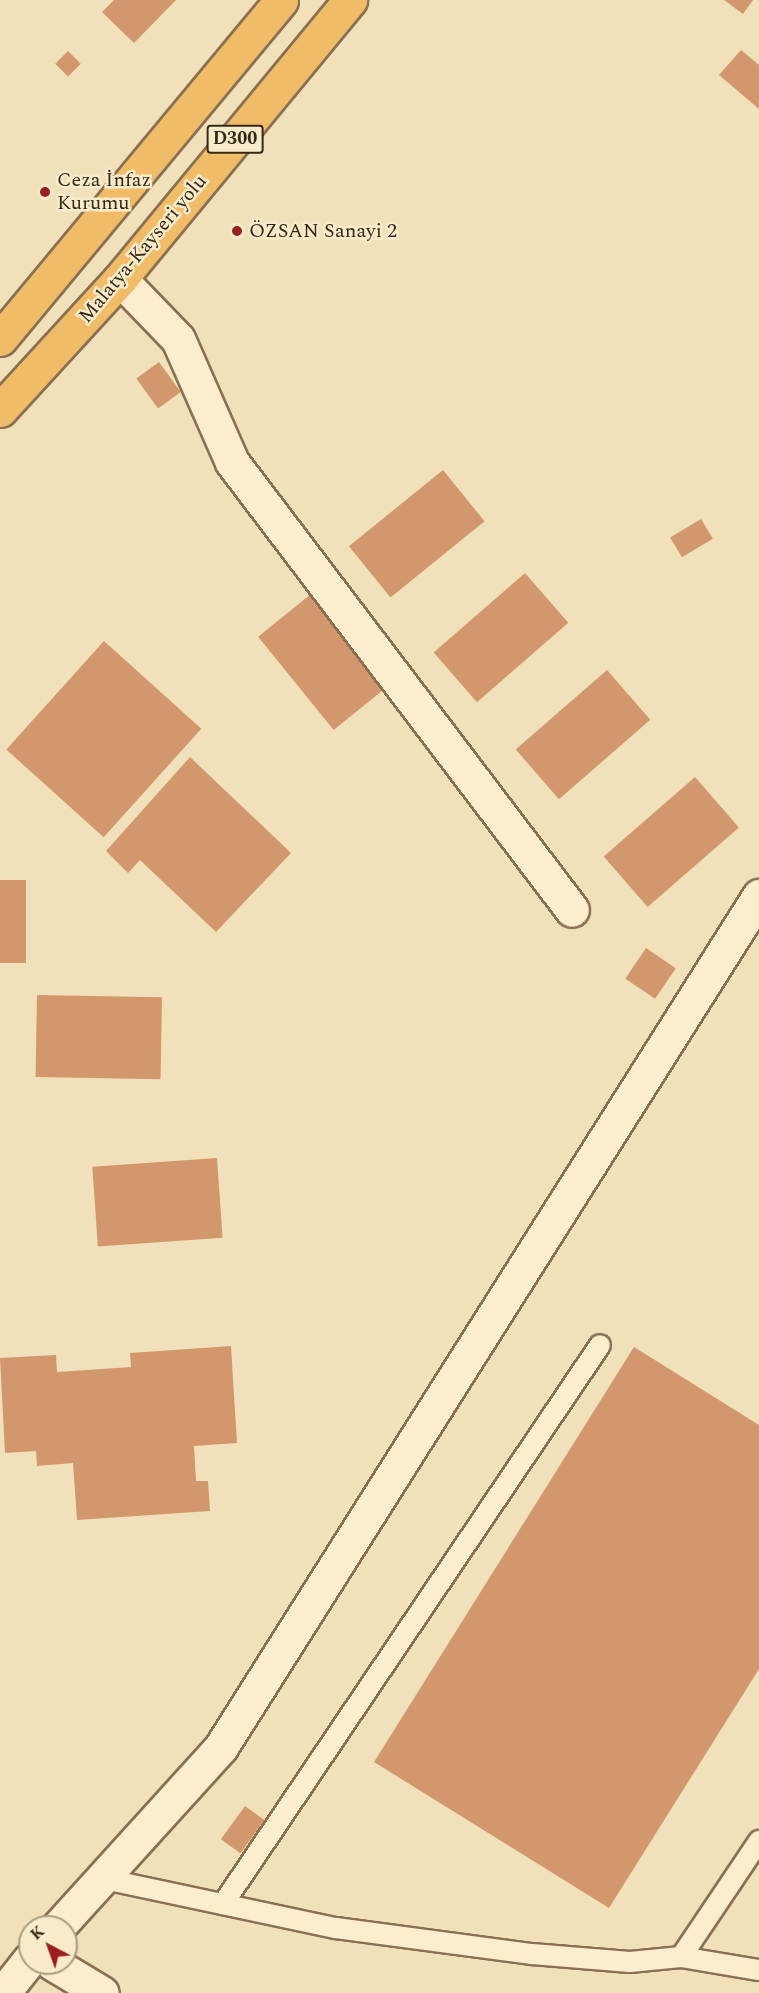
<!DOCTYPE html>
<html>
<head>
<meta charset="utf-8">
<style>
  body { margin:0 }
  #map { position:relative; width:759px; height:1993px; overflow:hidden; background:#f1e1ba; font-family:Spectral,serif }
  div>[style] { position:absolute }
  .building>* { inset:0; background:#d2976c; transform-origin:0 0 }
  .roads { filter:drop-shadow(2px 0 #897053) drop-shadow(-2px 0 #897053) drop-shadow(0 2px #897053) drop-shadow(0 -2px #897053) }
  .service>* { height:20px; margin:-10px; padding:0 10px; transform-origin:10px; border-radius:10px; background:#fceecd }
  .minor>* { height:33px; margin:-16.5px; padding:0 16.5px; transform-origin:16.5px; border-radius:16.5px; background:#fceecd }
  .trunk>* { height:33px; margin:-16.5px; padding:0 16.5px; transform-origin:16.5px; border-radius:16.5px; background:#f1bc67 }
  .dots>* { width:16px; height:16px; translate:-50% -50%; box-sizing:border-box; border:3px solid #f8ebca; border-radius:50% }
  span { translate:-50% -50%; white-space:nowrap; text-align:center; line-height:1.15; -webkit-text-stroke:5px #f8ebca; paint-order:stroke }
  .shield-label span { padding:2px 4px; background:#f8ebca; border:2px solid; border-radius:4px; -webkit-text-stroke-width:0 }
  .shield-label { font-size:18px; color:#362819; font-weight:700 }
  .poi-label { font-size:20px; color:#362819 }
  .left { translate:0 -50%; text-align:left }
  .street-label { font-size:20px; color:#362819 }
  .north { position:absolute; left:18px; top:1915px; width:60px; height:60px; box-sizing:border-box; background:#f8ebca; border:2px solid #aa9d83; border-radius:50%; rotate:319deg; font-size:16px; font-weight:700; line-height:24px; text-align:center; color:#362819 }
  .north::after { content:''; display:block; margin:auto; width:21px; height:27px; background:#9c1f1f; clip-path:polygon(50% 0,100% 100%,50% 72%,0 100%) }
</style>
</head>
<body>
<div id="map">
  <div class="building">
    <div style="clip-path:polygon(114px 0,176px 0,134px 43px,102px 12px)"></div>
    <div style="clip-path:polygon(724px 0,753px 0,743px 14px)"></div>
    <div style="clip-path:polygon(741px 50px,759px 65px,759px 109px,719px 75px)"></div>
    <div style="left:68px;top:51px;width:18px;height:18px;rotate:45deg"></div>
    <div style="left:159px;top:362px;width:37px;height:28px;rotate:54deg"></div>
    <div style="left:443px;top:470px;width:66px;height:121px;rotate:51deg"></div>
    <div style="left:701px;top:519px;width:23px;height:36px;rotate:59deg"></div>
    <div style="left:525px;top:573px;width:66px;height:121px;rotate:49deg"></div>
    <div style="left:311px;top:594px;width:120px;height:68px;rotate:51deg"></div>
    <div style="left:104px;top:641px;width:131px;height:146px;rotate:42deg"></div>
    <div style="left:607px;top:670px;width:66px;height:121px;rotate:49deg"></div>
    <div style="clip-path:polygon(190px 757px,291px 853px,216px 932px,140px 860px,128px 873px,106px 851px)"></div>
    <div style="left:695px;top:777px;width:67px;height:121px;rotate:49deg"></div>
    <div style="left:0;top:880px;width:26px;height:83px"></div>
    <div style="left:646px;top:948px;width:36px;height:37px;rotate:34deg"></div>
    <div style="left:37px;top:995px;width:125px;height:82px;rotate:1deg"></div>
    <div style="left:217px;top:1158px;width:80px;height:125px;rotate:86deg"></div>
    <div style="clip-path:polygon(231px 1346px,237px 1443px,194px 1446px,196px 1481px,208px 1481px,210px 1511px,77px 1520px,73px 1463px,37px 1466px,36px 1451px,5px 1453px,0 1358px,56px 1355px,57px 1372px,131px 1367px,130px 1353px)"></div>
    <div style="clip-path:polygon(634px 1347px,759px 1425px,759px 1669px,609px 1908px,374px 1762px)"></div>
    <div style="left:245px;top:1806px;width:24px;height:41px;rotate:36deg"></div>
  </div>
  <div class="roads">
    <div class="service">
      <div style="left:100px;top:1878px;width:241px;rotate:12deg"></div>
      <div style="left:336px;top:1928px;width:198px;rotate:7.6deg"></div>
      <div style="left:532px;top:1954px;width:98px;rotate:4.7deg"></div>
      <div style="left:630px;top:1962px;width:51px;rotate:-5.6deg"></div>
      <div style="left:681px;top:1957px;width:79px;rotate:9.5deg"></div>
      <div style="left:223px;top:1904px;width:674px;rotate:-56deg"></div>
      <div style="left:681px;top:1957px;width:140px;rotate:-56.1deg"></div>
    </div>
    <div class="minor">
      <div style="left:120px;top:279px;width:83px;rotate:46deg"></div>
      <div style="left:178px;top:339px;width:134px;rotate:66.3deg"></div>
      <div style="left:232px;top:462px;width:562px;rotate:52.8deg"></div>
      <div style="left:58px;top:1927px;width:243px;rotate:-47.8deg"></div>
      <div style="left:221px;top:1747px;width:1007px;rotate:-57.7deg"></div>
      <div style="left:52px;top:1963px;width:58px;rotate:31deg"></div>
      <div style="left:3px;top:1993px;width:43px;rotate:-51.5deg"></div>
    </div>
    <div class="trunk">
      <div style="left:0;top:339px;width:440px;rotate:-50.3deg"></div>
      <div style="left:0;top:410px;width:178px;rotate:-47.5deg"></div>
      <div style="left:120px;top:279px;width:362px;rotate:-50.5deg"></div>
    </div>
  </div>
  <div class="dots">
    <div style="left:45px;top:192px;background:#9c1f1f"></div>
    <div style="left:237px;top:231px;background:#9c1f1f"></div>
  </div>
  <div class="shield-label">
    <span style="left:235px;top:139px">D300</span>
  </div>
  <div class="poi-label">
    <span class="left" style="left:57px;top:192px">Ceza İnfaz<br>Kurumu</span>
    <span class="left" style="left:249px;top:231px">ÖZSAN Sanayi 2</span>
  </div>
  <div class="street-label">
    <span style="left:143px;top:249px;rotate:-50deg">Malatya-Kayseri yolu</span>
  </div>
  <div class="north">K</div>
</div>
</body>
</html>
